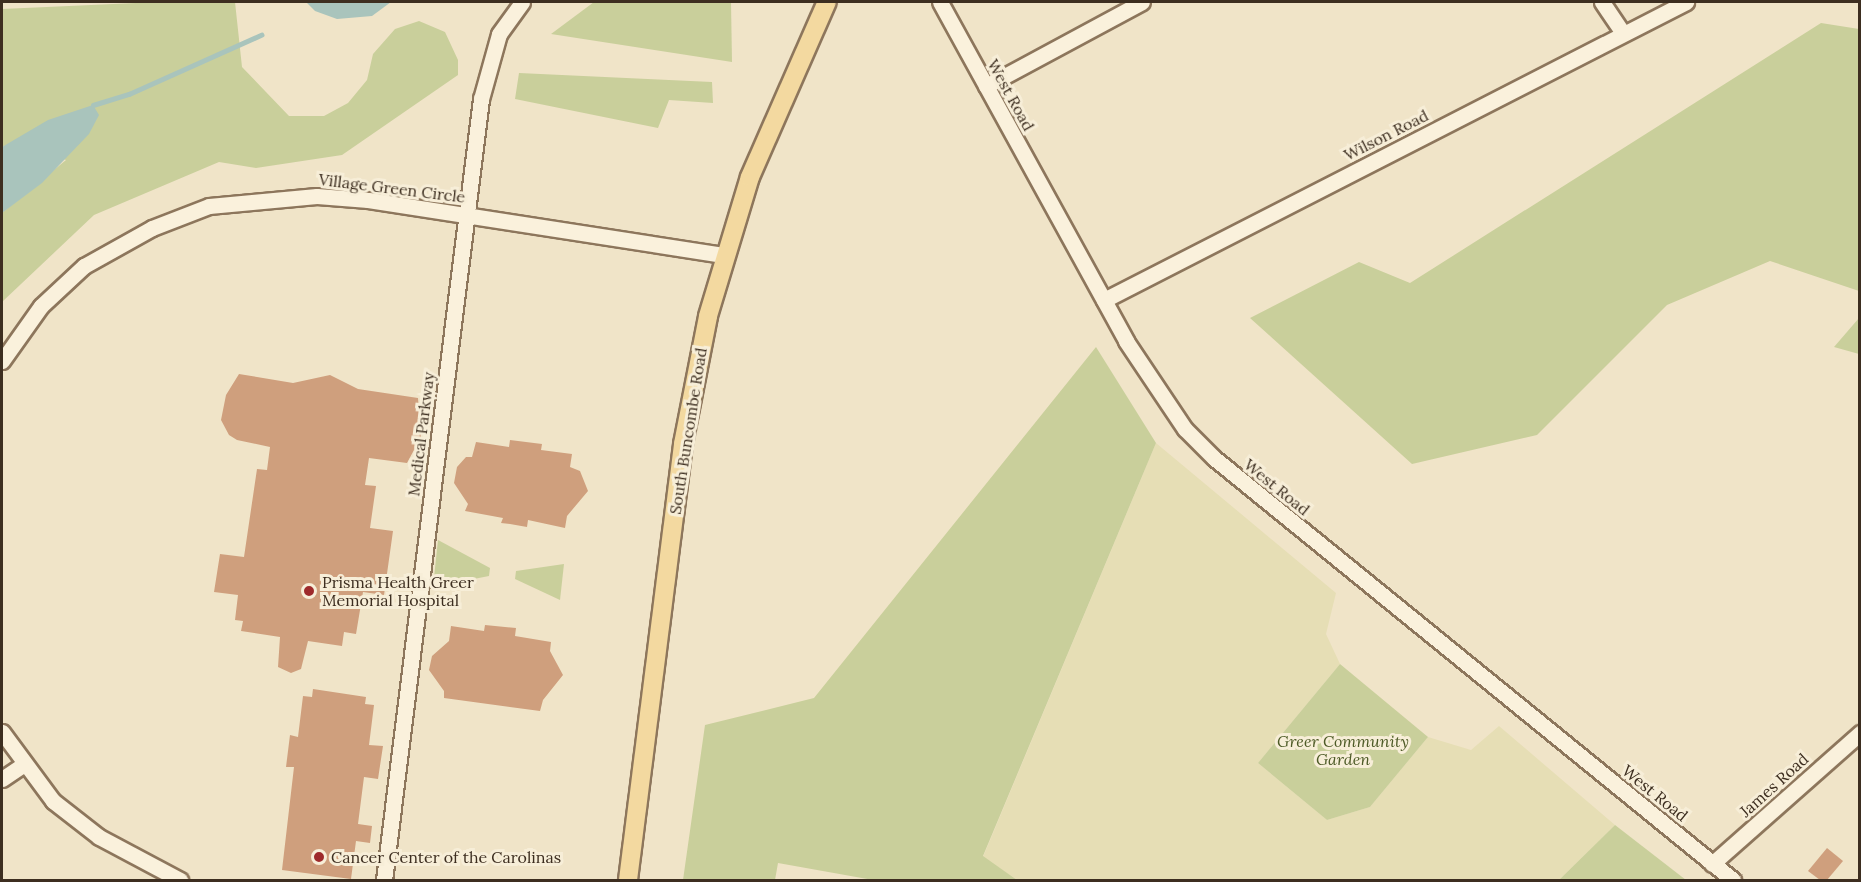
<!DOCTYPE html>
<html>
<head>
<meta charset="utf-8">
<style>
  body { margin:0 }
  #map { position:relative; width:1861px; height:882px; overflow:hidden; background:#f0e4c8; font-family:Lora,serif }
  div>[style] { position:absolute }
  .farmland>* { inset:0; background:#e6deb5 }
  .green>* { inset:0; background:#c9cf9b }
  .water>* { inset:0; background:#a9c4bc }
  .stream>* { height:4.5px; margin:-2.25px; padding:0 2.25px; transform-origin:2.25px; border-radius:2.25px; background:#a9c4bc }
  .building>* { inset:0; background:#cf9f7d }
  .roads { filter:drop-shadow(2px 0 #8d765c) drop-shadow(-2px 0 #8d765c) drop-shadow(0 2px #8d765c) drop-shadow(0 -2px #8d765c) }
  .minor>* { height:15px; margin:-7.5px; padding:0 7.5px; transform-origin:7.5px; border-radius:7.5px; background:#faf1dc }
  .major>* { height:18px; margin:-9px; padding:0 9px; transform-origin:9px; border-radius:9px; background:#f3d9a0 }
  .dots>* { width:16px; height:16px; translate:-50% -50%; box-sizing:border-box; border:3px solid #f7eed8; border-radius:50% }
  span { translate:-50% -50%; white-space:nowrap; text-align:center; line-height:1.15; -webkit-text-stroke:6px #f7eed8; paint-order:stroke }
  .street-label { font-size:16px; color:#3d2e20 }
  .poi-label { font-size:16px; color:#3d2e20 }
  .left { translate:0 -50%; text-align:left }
  .park-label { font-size:16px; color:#4d5a26; font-style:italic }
  .frame { position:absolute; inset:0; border:3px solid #3d2e20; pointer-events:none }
</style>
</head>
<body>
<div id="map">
  <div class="farmland">
    <div style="clip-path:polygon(1156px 443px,1336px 593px,1326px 634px,1340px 664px,1258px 763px,1327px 820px,1370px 807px,1428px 737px,1471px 750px,1499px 726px,1615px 825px,1559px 880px,1017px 880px,983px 857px)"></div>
  </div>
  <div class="green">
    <div style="clip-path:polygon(158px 2px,235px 2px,242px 67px,289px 116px,324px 116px,348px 103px,367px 80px,373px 54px,395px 29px,419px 21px,445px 32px,458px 60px,458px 75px,342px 155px,256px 168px,219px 162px,94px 215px,2px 302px,2px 213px,66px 160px,13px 142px,2px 147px,2px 9px)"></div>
    <div style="clip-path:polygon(594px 2px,731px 2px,732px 62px,551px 34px)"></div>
    <div style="clip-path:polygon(1821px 23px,1859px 29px,1859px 291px,1770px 261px,1667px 305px,1537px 435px,1412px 464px,1250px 318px,1359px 262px,1410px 283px)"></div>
    <div style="clip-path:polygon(519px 73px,712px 82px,713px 103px,669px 100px,658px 128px,515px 99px)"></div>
    <div style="clip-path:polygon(1859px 318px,1859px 354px,1834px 347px)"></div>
    <div style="clip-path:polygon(1096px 347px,1156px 443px,983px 856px,1017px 880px,873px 880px,778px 863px,775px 880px,683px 880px,705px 725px,814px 698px)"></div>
    <div style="clip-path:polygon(438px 540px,490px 568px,489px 576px,433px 587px)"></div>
    <div style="clip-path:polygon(564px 564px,560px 600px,515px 579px,516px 571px)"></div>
    <div style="clip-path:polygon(1340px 664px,1428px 737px,1370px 807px,1327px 820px,1258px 763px)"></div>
    <div style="clip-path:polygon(1615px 825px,1686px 880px,1559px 880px)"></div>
  </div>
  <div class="water">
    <div style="clip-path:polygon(306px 2px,391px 2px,372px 16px,337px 19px,315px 11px)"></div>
    <div style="clip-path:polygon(93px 105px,99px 115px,89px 134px,42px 183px,2px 213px,2px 147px,48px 120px)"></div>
  </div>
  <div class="stream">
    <div style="left:93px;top:105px;width:38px;rotate:-17deg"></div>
    <div style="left:129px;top:94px;width:145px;rotate:-24.1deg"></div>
  </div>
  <div class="building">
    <div style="clip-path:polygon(239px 374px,293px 383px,330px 375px,358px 389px,418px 398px,421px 437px,407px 463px,369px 458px,365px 485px,376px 486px,370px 528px,393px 531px,384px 595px,363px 592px,356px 634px,344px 632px,342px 646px,308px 641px,301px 669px,291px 673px,278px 667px,280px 637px,241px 631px,243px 621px,235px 620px,238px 595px,214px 592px,220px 554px,244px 557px,257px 469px,267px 470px,270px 447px,237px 440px,229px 435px,221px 420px,226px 395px)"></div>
    <div style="clip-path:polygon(510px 440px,542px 444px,541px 450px,572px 454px,570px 467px,580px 471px,588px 491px,567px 516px,565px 528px,528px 520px,527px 527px,510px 524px,501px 523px,503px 518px,465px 511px,468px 504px,454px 483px,457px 467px,466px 457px,472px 457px,476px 442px,509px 447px)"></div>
    <div style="clip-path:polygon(485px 625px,516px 628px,515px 636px,551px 642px,550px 651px,563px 675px,543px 700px,540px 711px,444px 698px,444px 691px,429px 670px,432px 656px,449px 641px,451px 626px,484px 631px)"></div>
    <div style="clip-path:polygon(313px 689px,366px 697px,365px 704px,374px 705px,369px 745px,383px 746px,378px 779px,364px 777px,358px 824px,372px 826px,370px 843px,356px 841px,351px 879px,282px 870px,294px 767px,286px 767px,290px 735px,298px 737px,303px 696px,312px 697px)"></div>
    <div style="clip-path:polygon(1827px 848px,1843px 861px,1827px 880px,1820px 880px,1808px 871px)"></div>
  </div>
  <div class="roads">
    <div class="minor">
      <div style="left:940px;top:2px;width:387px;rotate:61.2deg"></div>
      <div style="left:1126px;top:341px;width:106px;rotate:56.2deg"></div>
      <div style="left:1185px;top:429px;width:41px;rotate:45deg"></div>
      <div style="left:1214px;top:458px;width:669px;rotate:39.11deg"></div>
      <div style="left:1602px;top:2px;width:37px;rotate:56deg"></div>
      <div style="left:986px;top:86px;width:177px;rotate:-28.3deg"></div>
      <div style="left:1104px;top:300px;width:654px;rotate:-27.11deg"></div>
      <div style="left:2px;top:361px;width:67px;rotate:-54.7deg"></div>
      <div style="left:41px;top:306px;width:59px;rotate:-42.9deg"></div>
      <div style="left:84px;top:266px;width:78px;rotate:-29.2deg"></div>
      <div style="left:152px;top:228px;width:61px;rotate:-21.1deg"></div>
      <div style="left:209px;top:206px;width:108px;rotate:-5.3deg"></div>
      <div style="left:317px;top:196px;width:51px;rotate:4.5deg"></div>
      <div style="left:368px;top:200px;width:361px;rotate:8.8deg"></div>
      <div style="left:2px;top:732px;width:86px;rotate:53.5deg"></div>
      <div style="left:53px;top:801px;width:58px;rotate:38deg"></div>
      <div style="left:99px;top:837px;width:92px;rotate:28deg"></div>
      <div style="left:2px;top:779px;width:25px;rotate:-34deg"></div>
      <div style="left:1712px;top:864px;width:198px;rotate:-41.5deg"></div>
      <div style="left:384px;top:880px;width:787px;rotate:-82.92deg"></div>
      <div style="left:481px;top:99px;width:67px;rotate:-74.5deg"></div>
      <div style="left:499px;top:34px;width:39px;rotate:-54deg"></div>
    </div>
    <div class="major">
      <div style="left:628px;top:880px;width:439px;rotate:-82.8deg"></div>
      <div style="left:683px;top:444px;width:130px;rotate:-78.9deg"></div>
      <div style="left:708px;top:316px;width:145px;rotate:-73.2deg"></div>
      <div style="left:750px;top:177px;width:191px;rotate:-66.3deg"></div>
    </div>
  </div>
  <div class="dots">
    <div style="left:309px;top:591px;background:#9e2a2b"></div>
    <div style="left:319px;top:857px;background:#9e2a2b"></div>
  </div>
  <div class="street-label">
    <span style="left:1011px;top:95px;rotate:61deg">West Road</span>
    <span style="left:1386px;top:135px;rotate:-27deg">Wilson Road</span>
    <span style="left:392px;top:188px;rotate:7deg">Village Green Circle</span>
    <span style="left:688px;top:431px;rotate:-81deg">South Buncombe Road</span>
    <span style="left:421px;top:434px;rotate:-83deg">Medical Parkway</span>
    <span style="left:1277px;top:487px;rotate:39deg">West Road</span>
    <span style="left:1774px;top:785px;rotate:-42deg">James Road</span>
    <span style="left:1655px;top:793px;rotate:39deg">West Road</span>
  </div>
  <div class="poi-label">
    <span class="left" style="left:322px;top:591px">Prisma Health Greer<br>Memorial Hospital</span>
    <span class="left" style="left:331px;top:857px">Cancer Center of the Carolinas</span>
  </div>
  <div class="park-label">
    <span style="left:1343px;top:750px">Greer Community<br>Garden</span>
  </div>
  <div class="frame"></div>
</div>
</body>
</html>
